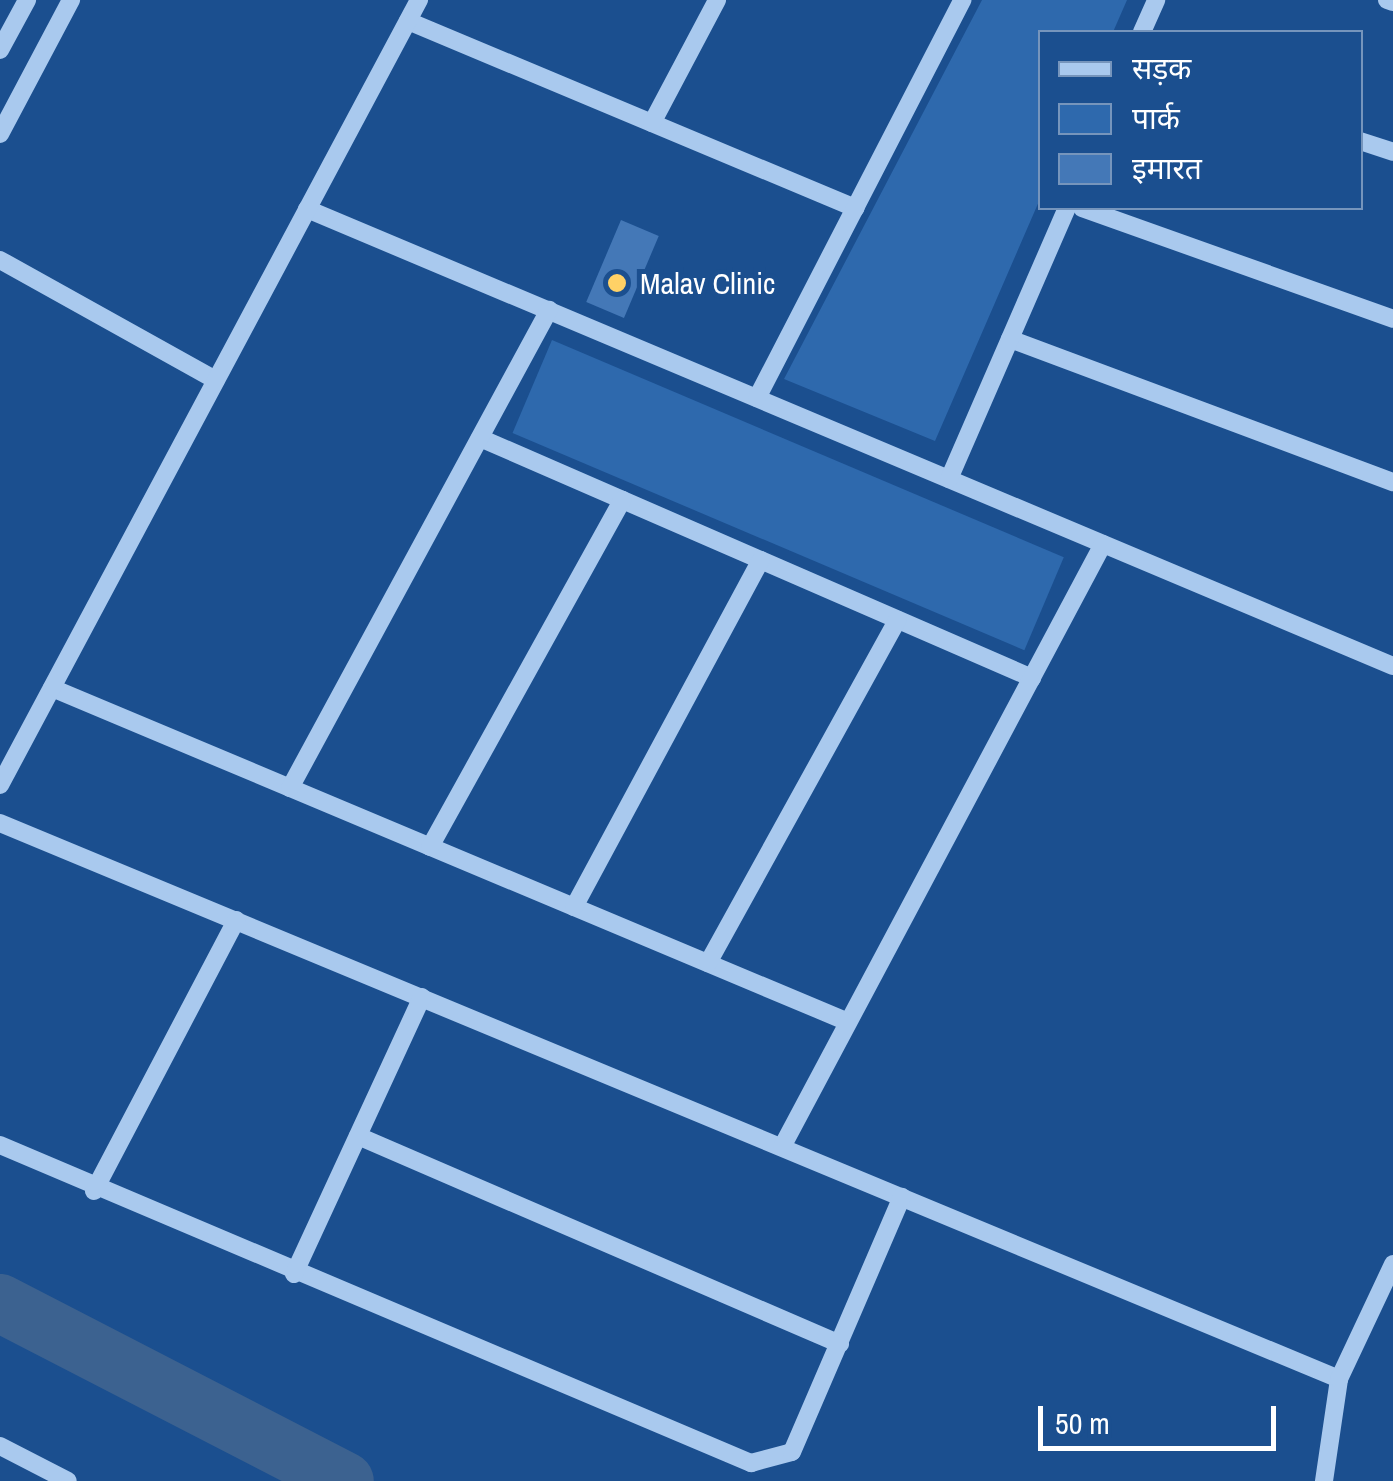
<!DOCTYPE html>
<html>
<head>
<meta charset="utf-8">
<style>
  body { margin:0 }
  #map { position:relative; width:1393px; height:1481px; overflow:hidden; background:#1b4f8f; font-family:"Archivo Narrow","Noto Sans Devanagari",sans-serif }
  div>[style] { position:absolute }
  .green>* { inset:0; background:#2e69ad; transform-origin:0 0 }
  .river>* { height:58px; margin:-29px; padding:0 29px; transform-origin:29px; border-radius:29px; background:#3c6290 }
  .building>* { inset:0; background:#4478b7; transform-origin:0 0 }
  .minor>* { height:18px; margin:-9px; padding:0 9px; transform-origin:9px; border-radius:9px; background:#a9c9ee }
  .dots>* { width:28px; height:28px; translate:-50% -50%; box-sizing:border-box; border:5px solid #1b4f8f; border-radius:50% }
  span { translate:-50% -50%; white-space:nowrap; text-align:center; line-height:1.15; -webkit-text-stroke:10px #1b4f8f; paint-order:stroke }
  .poi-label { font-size:30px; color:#fff }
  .left { translate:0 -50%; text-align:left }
  .legend { position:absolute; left:1038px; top:30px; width:325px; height:180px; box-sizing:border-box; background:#1b4f8f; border:2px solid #7695bc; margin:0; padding:12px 18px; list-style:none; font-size:30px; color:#fff }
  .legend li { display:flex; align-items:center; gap:20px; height:50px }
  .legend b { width:50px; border:2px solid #7695bc }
  .scale { position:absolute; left:1038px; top:1406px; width:238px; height:45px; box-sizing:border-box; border:5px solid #fff; border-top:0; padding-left:12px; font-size:30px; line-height:35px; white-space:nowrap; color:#fff; -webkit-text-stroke:8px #1b4f8f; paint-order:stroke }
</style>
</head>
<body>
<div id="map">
  <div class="green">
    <div style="clip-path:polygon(982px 0,1127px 0,1113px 32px,1040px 32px,1040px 199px,935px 441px,784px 379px)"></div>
    <div style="left:552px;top:340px;width:556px;height:101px;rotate:23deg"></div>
  </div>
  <div class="river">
    <div style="left:0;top:1303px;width:388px;rotate:27.3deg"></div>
  </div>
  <div class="building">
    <div style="left:621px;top:220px;width:41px;height:89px;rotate:23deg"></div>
  </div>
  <div class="minor">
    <div style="left:1387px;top:0;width:6px;rotate:18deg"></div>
    <div style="left:408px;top:21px;width:485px;rotate:22.7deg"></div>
    <div style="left:1142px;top:32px;width:35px;rotate:-66deg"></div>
    <div style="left:0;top:50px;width:57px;rotate:-61.6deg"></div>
    <div style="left:652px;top:123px;width:139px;rotate:-62.1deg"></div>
    <div style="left:0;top:134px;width:152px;rotate:-62.1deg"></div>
    <div style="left:1360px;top:141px;width:35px;rotate:18deg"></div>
    <div style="left:1082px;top:208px;width:330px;rotate:19.6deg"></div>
    <div style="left:307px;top:209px;width:1178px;rotate:22.82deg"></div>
    <div style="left:0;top:260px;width:247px;rotate:29.1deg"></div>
    <div style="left:1010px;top:339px;width:409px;rotate:20.5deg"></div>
    <div style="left:757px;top:398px;width:448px;rotate:-62.7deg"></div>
    <div style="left:480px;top:438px;width:602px;rotate:23.5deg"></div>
    <div style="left:949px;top:479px;width:296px;rotate:-66.5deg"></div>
    <div style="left:52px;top:688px;width:863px;rotate:22.76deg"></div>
    <div style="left:0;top:785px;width:890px;rotate:-61.91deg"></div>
    <div style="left:290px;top:788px;width:544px;rotate:-61.55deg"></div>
    <div style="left:0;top:823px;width:1450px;rotate:22.55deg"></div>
    <div style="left:430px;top:847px;width:397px;rotate:-61deg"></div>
    <div style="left:574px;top:907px;width:394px;rotate:-61.7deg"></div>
    <div style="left:708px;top:963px;width:392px;rotate:-61.1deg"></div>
    <div style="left:358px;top:1136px;width:525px;rotate:23.34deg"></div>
    <div style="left:0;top:1145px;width:816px;rotate:22.95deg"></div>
    <div style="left:751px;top:1463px;width:42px;rotate:-15deg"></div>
    <div style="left:792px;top:1452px;width:278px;rotate:-66.7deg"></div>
    <div style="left:782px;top:1147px;width:683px;rotate:-61.97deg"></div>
    <div style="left:94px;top:1191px;width:306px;rotate:-62.3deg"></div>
    <div style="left:294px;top:1274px;width:305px;rotate:-65.2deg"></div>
    <div style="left:0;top:1446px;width:76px;rotate:27.2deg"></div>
    <div style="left:1324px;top:1481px;width:103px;rotate:-81.6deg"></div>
    <div style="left:1339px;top:1379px;width:127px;rotate:-64.8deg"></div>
  </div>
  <div class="dots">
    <div style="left:617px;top:283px;background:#ffd166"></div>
  </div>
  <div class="poi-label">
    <span class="left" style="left:640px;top:283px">Malav Clinic</span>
  </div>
  <ul class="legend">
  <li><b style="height:12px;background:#a9c9ee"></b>सड़क</li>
  <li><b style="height:28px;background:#2e69ad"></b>पार्क</li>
  <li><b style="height:28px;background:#4478b7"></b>इमारत</li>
  </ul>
  <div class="scale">50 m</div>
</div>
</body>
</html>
